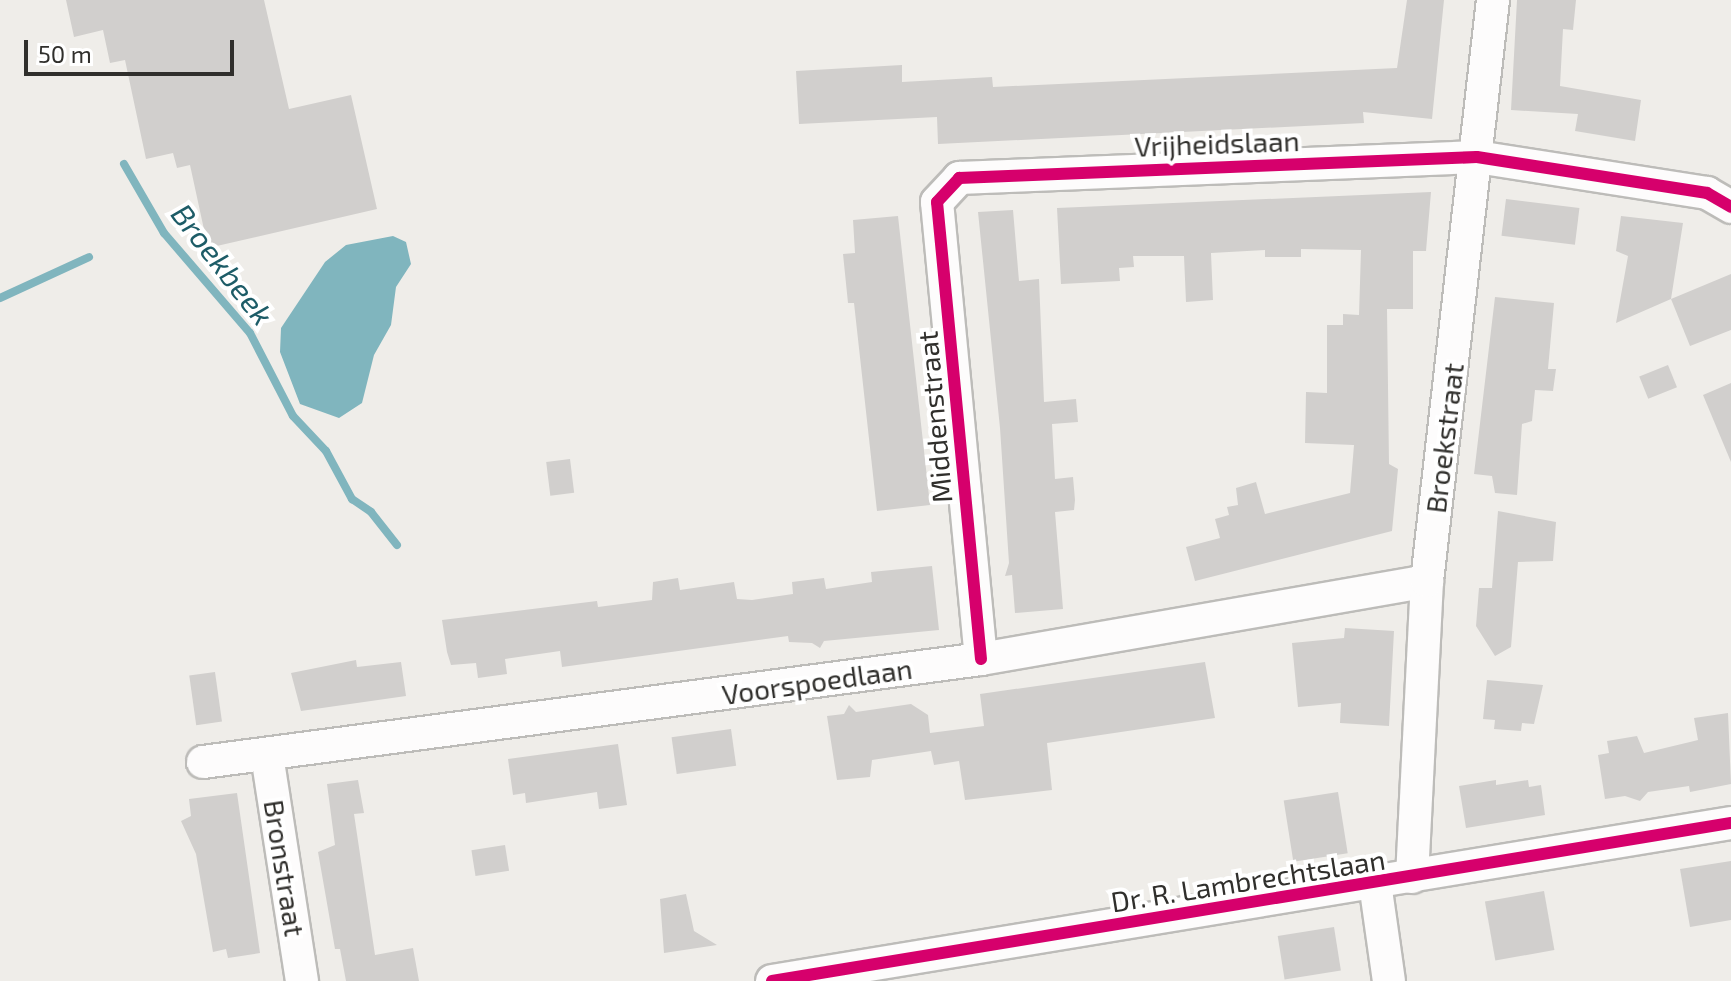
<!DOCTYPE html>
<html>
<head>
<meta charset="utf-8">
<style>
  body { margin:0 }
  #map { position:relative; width:1731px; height:981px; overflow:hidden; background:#efede9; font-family:"Exo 2",sans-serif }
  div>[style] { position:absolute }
  .water>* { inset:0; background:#80b5be }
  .stream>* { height:8px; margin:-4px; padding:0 4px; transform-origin:4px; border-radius:4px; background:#80b5be }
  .building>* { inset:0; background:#d1cfcd; transform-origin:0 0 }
  .roads { filter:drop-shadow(2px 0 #bdbcb9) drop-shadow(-2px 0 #bdbcb9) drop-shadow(0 2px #bdbcb9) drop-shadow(0 -2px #bdbcb9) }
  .street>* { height:32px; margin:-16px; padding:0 16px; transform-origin:16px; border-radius:16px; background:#fdfcfc }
  .cycleway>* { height:12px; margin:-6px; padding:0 6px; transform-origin:6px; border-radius:6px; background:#d6006c }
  span { translate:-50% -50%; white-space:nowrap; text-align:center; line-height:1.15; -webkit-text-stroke:8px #fff; paint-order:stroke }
  .street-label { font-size:28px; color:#302f2c }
  .water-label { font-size:30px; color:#1d5c67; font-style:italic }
  .scale { position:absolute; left:24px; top:40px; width:210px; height:36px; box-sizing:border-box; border:4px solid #302f2c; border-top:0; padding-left:10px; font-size:24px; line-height:28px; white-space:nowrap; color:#302f2c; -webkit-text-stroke:6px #fff; paint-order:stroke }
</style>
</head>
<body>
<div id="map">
  <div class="water">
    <div style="clip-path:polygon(393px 236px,406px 242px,411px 264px,396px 287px,391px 325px,374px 355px,362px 403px,339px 418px,300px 404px,280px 352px,281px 328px,325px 262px,346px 245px)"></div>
  </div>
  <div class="stream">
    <div style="left:124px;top:164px;width:80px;rotate:59.9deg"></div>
    <div style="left:164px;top:233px;width:132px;rotate:49.3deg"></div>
    <div style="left:250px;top:333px;width:93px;rotate:62.6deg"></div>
    <div style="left:293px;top:416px;width:48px;rotate:46.7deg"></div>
    <div style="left:326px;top:451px;width:55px;rotate:61.6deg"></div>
    <div style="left:352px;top:499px;width:23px;rotate:34deg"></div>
    <div style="left:371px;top:512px;width:42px;rotate:51.8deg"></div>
    <div style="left:0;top:298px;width:98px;rotate:-24.7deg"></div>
  </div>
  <div class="building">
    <div style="clip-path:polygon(66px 0,264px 0,289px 109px,351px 95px,377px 209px,208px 248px,190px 165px,177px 168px,173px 153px,146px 159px,125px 60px,110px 63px,103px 30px,74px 37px)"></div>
    <div style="clip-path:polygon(1407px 0,1444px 0,1432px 119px,1363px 112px,1364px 123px,938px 144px,937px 117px,799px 124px,796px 71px,902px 65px,902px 82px,992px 77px,993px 87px,1397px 68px)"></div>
    <div style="clip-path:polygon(1517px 0,1576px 0,1573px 30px,1563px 29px,1560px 86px,1641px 100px,1635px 141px,1575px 131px,1578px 114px,1511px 110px)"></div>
    <div style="clip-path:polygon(1431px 192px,1426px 251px,1413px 251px,1413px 309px,1387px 309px,1389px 464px,1398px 469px,1392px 531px,1195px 581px,1186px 547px,1220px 538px,1215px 519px,1229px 515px,1227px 507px,1238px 505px,1236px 488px,1256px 482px,1265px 514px,1350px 493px,1354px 445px,1305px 443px,1306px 392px,1327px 393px,1327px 325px,1343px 325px,1343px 314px,1359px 315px,1361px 250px,1301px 249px,1301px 257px,1265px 257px,1265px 250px,1211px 253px,1213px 300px,1186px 302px,1184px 256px,1133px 256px,1134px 267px,1119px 268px,1120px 281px,1061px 284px,1057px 208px)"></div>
    <div style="left:1506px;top:199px;width:74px;height:37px;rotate:7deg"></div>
    <div style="clip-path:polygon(1013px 210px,1019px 281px,1039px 279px,1044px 402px,1076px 399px,1078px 422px,1052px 424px,1055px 479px,1073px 477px,1075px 500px,1074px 510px,1055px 512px,1063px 609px,1015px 613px,1012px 575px,1005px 576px,1009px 563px,1000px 428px,978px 212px)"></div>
    <div style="clip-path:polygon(898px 216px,930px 505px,877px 511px,854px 303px,848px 303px,843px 254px,855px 253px,853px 220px)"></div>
    <div style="clip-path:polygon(1621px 216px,1683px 223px,1671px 299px,1616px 323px,1628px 256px,1616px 251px)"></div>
    <div style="clip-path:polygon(1731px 274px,1731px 330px,1690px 346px,1671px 299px)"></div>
    <div style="clip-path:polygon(1495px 297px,1554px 303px,1548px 369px,1556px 369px,1553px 391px,1535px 390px,1532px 421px,1522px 424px,1517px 495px,1495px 493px,1492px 476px,1474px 474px)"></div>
    <div style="left:1668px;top:365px;width:24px;height:31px;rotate:68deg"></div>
    <div style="clip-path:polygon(1731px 383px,1731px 462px,1703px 395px)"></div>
    <div style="left:570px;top:459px;width:34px;height:24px;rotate:83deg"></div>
    <div style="clip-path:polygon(1498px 511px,1556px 522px,1553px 561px,1518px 562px,1511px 647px,1495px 656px,1476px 626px,1479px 588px,1492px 588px)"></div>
    <div style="clip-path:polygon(932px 566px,939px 630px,824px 641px,820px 648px,812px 643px,789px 642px,788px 636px,562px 667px,560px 651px,505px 659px,507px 674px,478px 678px,476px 663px,451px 665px,447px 652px,442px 620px,597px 601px,598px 607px,652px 600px,653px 582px,678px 578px,680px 590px,734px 582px,737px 599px,752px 600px,793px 594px,792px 582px,824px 578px,826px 589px,872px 582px,871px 572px)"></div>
    <div style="clip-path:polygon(1345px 628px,1394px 631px,1389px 726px,1340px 723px,1341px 703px,1298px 707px,1292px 643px,1344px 638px)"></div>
    <div style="clip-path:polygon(356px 660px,357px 667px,401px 662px,406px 696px,301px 711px,291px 673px)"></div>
    <div style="clip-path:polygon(1205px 662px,1215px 718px,1047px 743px,1052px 790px,965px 800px,959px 761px,934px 765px,931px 751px,872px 760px,870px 777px,837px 780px,827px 716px,844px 714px,849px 705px,856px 712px,911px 704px,928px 715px,930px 733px,984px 726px,980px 694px)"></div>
    <div style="left:215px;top:672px;width:50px;height:26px;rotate:82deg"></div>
    <div style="clip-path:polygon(1487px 680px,1543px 685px,1534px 724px,1522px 723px,1521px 731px,1494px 729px,1495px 720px,1483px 719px)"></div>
    <div style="clip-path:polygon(1728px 713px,1731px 784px,1690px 792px,1689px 786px,1648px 792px,1640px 801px,1625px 796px,1605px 799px,1598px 755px,1609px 753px,1607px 741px,1637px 736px,1644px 753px,1690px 742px,1698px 740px,1694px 718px)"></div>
    <div style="left:731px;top:729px;width:37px;height:60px;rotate:82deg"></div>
    <div style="clip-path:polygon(618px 744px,627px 805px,599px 809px,597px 792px,526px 803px,525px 793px,513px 795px,508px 759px)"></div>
    <div style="clip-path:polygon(358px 780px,364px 813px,354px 814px,375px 955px,413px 948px,419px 981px,346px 981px,340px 949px,335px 949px,318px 852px,335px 845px,327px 784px)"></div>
    <div style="clip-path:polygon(1496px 780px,1496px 785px,1528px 780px,1529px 787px,1541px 785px,1545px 815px,1466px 828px,1459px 786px)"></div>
    <div style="left:1338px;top:792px;width:62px;height:55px;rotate:81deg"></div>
    <div style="clip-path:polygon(237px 793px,260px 953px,228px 958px,226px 949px,213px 952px,196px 854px,181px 821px,191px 816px,189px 799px)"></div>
    <div style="left:505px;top:845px;width:26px;height:34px;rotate:81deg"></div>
    <div style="clip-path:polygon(1731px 861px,1731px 920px,1690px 927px,1680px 869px)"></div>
    <div style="left:1544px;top:891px;width:60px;height:60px;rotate:80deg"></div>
    <div style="clip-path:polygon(686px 894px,694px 931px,717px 945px,664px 953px,660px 899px)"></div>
    <div style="left:1334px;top:927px;width:44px;height:57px;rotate:81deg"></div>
  </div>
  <div class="roads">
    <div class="street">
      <div style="left:981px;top:659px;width:459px;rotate:-95.5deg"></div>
      <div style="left:937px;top:202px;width:33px;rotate:-47deg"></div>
      <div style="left:959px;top:178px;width:518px;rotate:-2.32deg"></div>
      <div style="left:1477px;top:157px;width:233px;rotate:8.9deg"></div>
      <div style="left:1707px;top:193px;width:28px;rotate:30deg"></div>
      <div style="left:267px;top:755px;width:229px;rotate:81.2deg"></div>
      <div style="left:203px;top:762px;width:785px;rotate:-7.54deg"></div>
      <div style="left:981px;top:659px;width:453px;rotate:-9.9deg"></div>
      <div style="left:1412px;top:877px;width:296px;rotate:-87.1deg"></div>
      <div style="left:1427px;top:581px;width:585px;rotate:-83.52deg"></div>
      <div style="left:1375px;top:883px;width:99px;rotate:81.9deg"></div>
      <div style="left:772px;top:981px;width:972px;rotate:-9.36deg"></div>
    </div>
  </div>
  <div class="cycleway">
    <div style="left:981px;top:659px;width:459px;rotate:-95.5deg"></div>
    <div style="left:937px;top:202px;width:33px;rotate:-47deg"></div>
    <div style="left:959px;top:178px;width:518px;rotate:-2.32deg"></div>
    <div style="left:1477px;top:157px;width:233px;rotate:8.9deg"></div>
    <div style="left:1707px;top:193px;width:28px;rotate:30deg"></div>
    <div style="left:772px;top:981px;width:972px;rotate:-9.36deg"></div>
  </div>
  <div class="street-label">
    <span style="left:1217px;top:143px;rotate:-2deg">Vrijheidslaan</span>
    <span style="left:934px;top:417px;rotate:-95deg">Middenstraat</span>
    <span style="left:1444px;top:438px;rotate:-83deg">Broekstraat</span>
    <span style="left:817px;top:681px;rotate:-8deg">Voorspoedlaan</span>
    <span style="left:285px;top:868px;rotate:81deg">Bronstraat</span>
    <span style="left:1248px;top:880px;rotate:-9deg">Dr. R. Lambrechtslaan</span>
  </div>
  <div class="water-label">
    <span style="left:223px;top:264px;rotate:52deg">Broekbeek</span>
  </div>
  <div class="scale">50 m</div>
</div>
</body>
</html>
